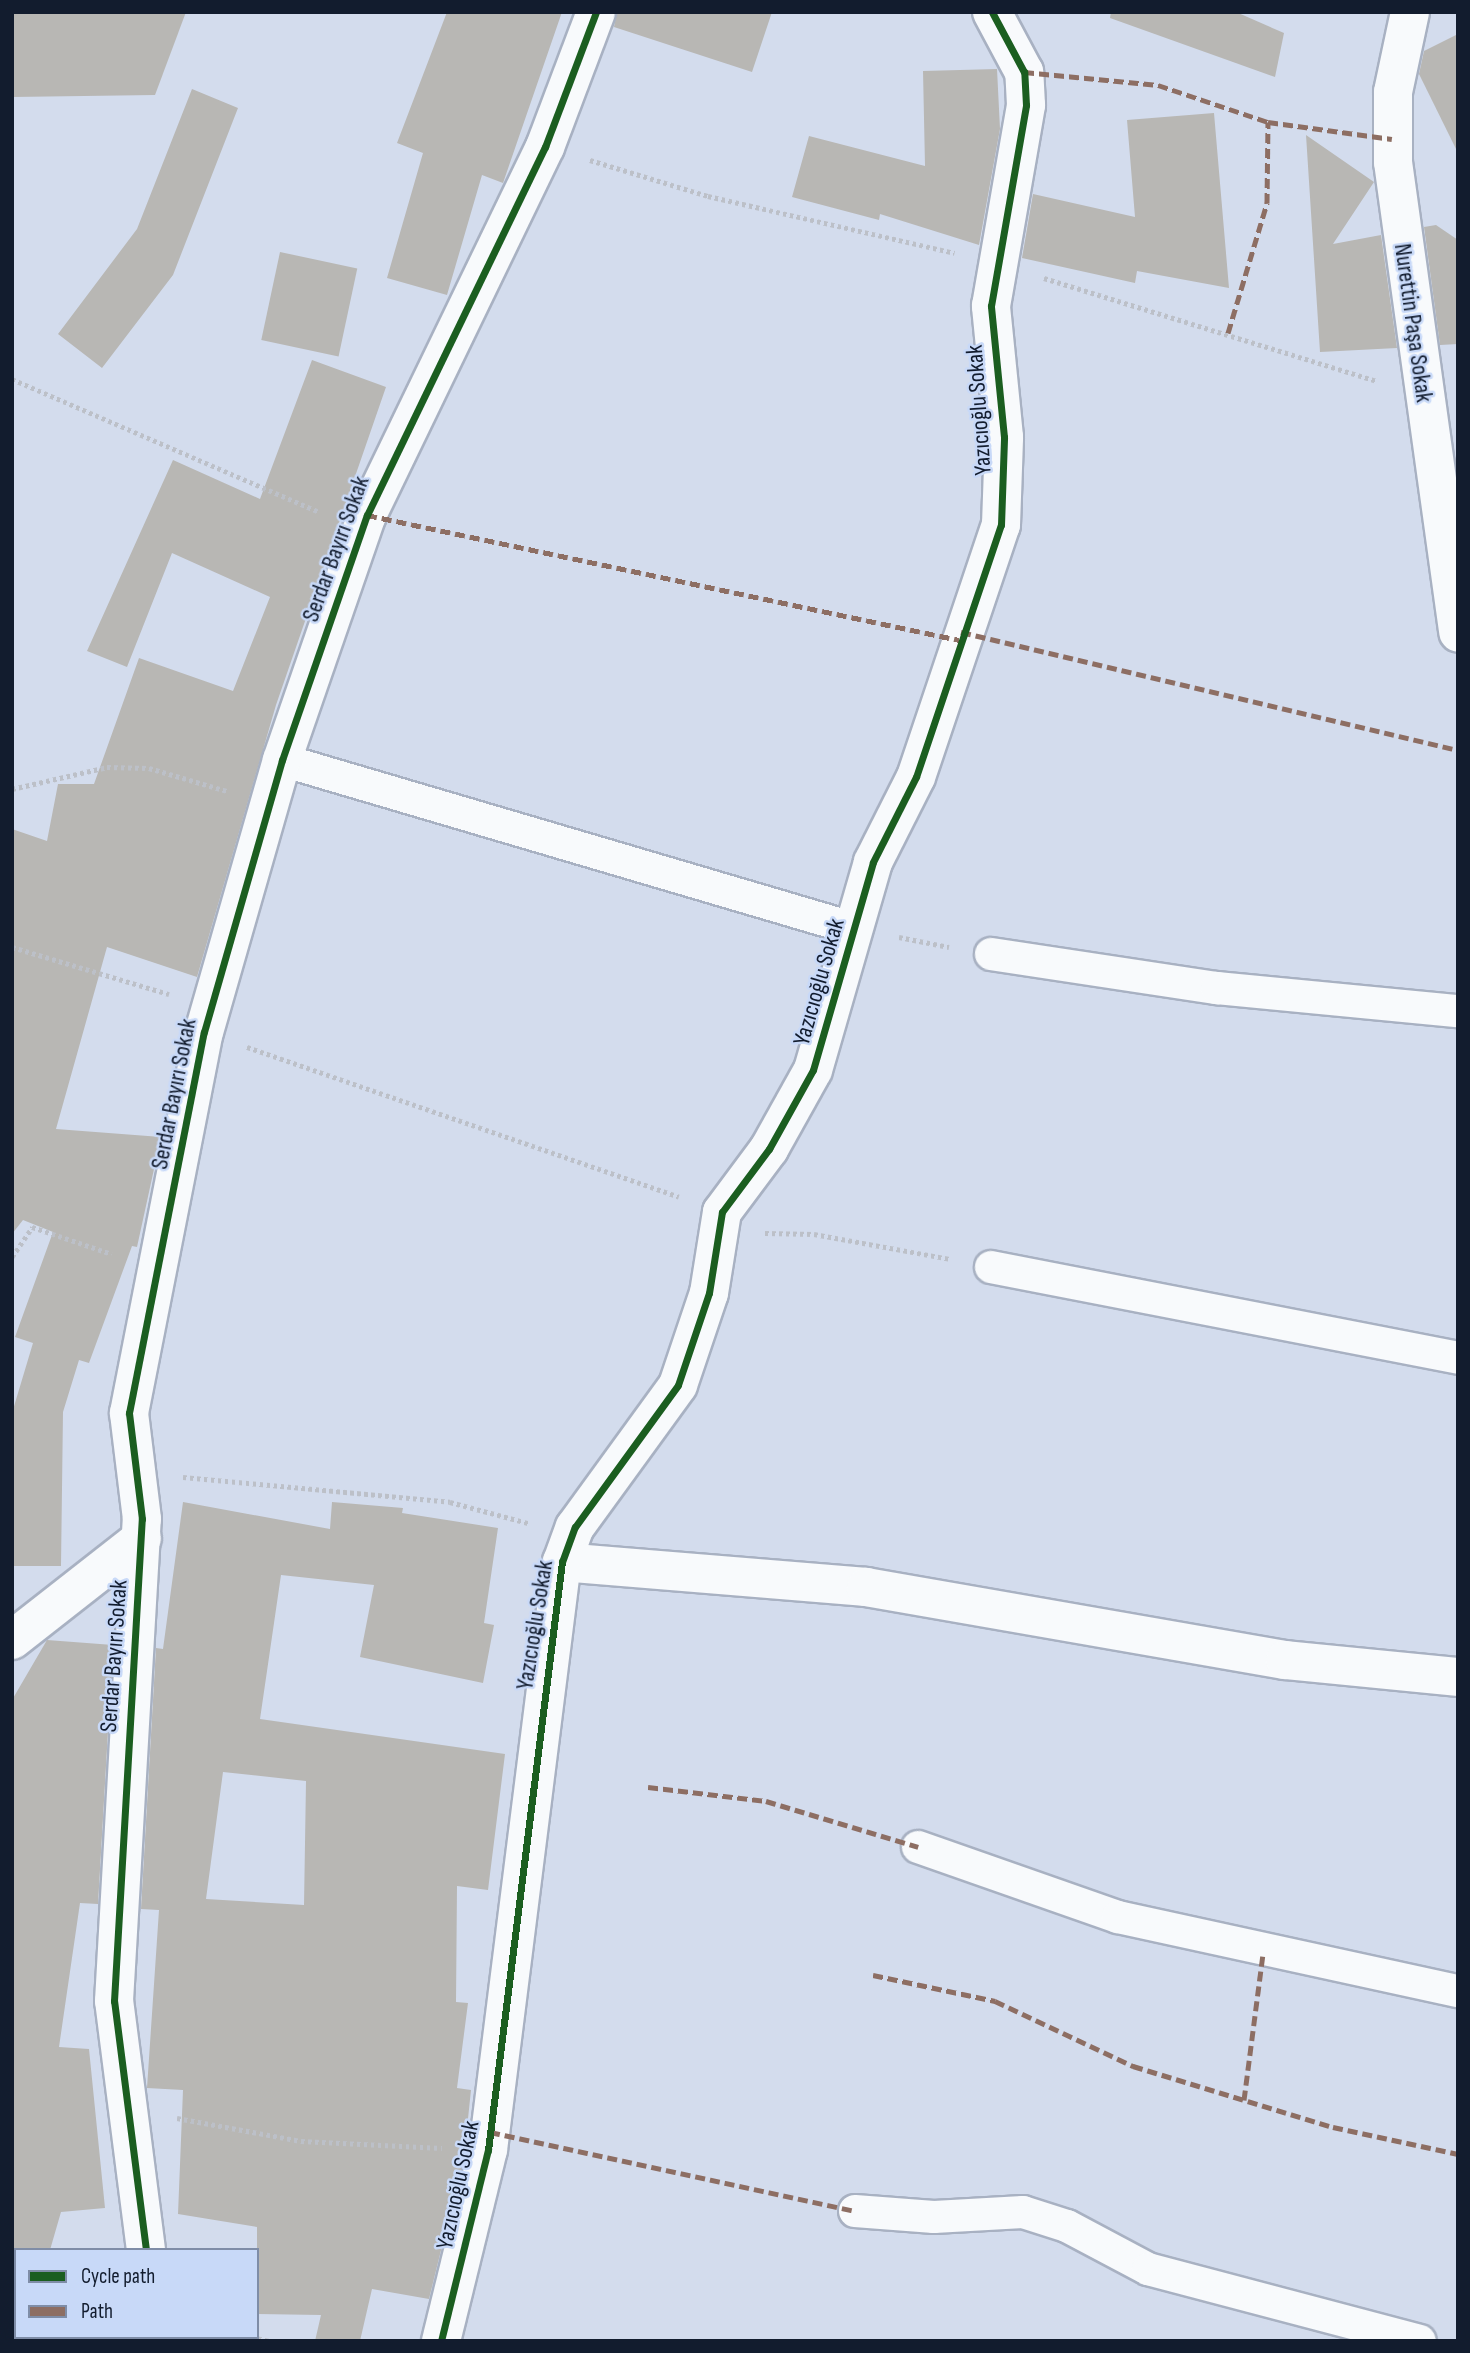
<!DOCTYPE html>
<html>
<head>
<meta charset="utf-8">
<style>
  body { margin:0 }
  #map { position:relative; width:1470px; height:2353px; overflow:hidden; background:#d3dced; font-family:"Sofia Sans Condensed",sans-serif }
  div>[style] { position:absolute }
  .building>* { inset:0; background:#b8b7b4; transform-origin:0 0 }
  .path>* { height:4.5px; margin-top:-2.25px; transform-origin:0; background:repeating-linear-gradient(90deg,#bcc0c8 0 3.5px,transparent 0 7px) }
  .roads { filter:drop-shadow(2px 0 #a8b1c2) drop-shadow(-2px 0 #a8b1c2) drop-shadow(0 2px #a8b1c2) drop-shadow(0 -2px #a8b1c2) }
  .service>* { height:32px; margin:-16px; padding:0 16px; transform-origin:16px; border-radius:16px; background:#f8fafc }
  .minor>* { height:38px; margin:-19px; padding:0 19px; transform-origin:19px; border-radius:19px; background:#f8fafc }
  .tertiary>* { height:38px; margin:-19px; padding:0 19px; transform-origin:19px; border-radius:19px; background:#f8fafc }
  .quiet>* { height:5px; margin-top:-2.5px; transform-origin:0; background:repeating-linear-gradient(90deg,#8d6e63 0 10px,transparent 0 15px) }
  .cycleway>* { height:7px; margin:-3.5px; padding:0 3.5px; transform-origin:3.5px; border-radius:3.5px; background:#1b5e20 }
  span { translate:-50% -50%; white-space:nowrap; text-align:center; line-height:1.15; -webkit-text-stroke:5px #c8d9f8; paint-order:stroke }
  .street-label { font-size:24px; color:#121c2e }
  .frame { position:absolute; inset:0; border:14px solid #121c2e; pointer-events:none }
  .legend { position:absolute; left:14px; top:2248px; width:245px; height:91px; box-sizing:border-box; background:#c8d9f8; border:2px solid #7f8da7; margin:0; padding:9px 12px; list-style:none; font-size:21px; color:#121c2e }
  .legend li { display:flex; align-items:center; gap:14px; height:35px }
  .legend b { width:35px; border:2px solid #7f8da7 }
</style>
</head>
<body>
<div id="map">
  <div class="building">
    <div style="clip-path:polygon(12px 12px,186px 12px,155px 95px,12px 97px)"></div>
    <div style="clip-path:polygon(447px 12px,562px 12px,503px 183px,482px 175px,447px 295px,387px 278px,423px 153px,397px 143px)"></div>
    <div style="clip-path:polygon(617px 12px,772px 12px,752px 72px,614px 27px)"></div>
    <div style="clip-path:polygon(1111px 12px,1236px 12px,1284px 33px,1275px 77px,1110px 18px)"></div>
    <div style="clip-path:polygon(1458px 34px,1458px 153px,1419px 74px,1424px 51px)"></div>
    <div style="clip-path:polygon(997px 69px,1000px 129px,979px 245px,880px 214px,879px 220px,792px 197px,809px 136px,925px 166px,923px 71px)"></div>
    <div style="clip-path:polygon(192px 89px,238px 108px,173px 275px,102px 368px,58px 334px,137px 229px)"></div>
    <div style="clip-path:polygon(1214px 113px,1229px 288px,1137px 271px,1135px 283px,1022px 258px,1033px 194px,1135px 217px,1127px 120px)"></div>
    <div style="clip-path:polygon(1306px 135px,1374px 182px,1333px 244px,1381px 235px,1397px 348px,1320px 352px)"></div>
    <div style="clip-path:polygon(1436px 225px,1458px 240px,1458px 344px,1440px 345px,1424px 227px)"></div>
    <div style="left:280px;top:252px;width:79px;height:90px;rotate:12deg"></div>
    <div style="clip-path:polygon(312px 360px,386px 387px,276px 705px,197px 977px,107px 947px,56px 1129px,161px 1137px,137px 1247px,132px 1246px,89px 1363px,79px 1360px,63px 1412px,61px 1566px,12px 1566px,12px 1413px,33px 1343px,15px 1337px,53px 1232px,23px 1220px,12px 1234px,12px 829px,47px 841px,58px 784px,94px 784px,139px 658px,233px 691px,270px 597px,172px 553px,127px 667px,87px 651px,173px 460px,260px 499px)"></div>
    <div style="clip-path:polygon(evenodd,183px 1502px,330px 1529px,332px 1502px,403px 1508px,402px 1513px,498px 1528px,484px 1623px,494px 1625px,483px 1683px,360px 1657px,374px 1585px,281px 1575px,260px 1719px,505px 1754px,488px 1890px,457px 1886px,456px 2002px,468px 2003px,457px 2088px,471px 2090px,464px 2157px,429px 2299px,372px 2289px,360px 2341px,315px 2341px,321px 2315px,257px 2314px,257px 2227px,178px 2214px,183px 2090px,147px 2088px,159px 1910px,141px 1909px,156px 1648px,163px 1649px,183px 1502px,223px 1772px,306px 1781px,304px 1905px,206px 1899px,223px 1772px)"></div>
    <div style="clip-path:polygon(47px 1640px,113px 1645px,98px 1904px,80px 1903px,59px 2047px,89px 2049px,105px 2208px,61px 2212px,50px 2250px,12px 2250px,12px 1700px)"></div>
  </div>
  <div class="path">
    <div style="left:590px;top:160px;width:123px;rotate:17deg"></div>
    <div style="left:708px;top:196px;width:253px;rotate:13deg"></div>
    <div style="left:1044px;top:278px;width:348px;rotate:17.2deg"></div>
    <div style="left:12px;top:379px;width:335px;rotate:23.4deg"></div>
    <div style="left:12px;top:789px;width:98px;rotate:-13deg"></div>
    <div style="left:107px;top:767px;width:42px;rotate:1.4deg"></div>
    <div style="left:149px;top:768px;width:81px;rotate:16.4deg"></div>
    <div style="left:899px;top:937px;width:51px;rotate:11.3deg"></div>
    <div style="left:12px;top:947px;width:164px;rotate:16.7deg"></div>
    <div style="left:247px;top:1047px;width:457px;rotate:19.1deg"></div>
    <div style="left:765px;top:1233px;width:49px;rotate:1.2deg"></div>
    <div style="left:814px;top:1234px;width:138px;rotate:10.4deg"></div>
    <div style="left:12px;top:1257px;width:36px;rotate:-56deg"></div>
    <div style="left:32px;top:1227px;width:84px;rotate:18.6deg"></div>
    <div style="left:183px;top:1477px;width:268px;rotate:5.3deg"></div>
    <div style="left:450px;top:1502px;width:81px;rotate:15.1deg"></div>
    <div style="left:177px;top:2118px;width:126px;rotate:10.5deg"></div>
    <div style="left:301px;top:2141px;width:141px;rotate:2.8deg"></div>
    <div style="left:12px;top:2261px;width:4px;rotate:14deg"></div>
    <div style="left:251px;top:2337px;width:19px;rotate:12deg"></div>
  </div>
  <div class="roads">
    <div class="service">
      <div style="left:282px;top:760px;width:597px;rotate:16.43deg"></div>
      <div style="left:991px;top:954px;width:229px;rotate:8.6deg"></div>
      <div style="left:1217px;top:988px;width:242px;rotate:5.5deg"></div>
      <div style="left:991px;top:1267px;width:476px;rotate:11deg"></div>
      <div style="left:918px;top:1847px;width:212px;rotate:19.3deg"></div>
      <div style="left:1118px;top:1917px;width:348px;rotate:12.3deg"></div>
      <div style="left:855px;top:2211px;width:79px;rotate:4.3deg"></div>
      <div style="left:934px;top:2217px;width:89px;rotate:-3.2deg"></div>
      <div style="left:1023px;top:2212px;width:46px;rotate:17.7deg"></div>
      <div style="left:1067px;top:2226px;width:92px;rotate:28deg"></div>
      <div style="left:1148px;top:2269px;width:281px;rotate:14.8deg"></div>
    </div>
    <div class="minor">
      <div style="left:562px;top:1562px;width:305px;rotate:4.7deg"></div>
      <div style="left:866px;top:1587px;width:425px;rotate:9.9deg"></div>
      <div style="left:1285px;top:1660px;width:174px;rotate:5.6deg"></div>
      <div style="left:12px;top:1640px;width:165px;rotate:-38.1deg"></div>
      <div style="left:146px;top:2250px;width:251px;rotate:-97.3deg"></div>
      <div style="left:114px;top:2001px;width:483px;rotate:-86.7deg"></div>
      <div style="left:142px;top:1519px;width:107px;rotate:-97deg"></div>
      <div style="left:129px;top:1413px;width:388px;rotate:-78.9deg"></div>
      <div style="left:204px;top:1032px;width:283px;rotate:-74deg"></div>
      <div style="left:282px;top:760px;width:259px;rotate:-70.9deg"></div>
      <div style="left:367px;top:515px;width:409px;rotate:-64.2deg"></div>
      <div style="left:545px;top:147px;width:144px;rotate:-69.3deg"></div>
      <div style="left:166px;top:2337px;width:4px;rotate:76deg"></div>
      <div style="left:441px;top:2341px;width:197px;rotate:-76.2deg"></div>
      <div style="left:488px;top:2150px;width:593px;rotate:-82.83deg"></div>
      <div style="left:562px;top:1562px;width:37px;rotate:-70deg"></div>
      <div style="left:575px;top:1527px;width:175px;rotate:-54deg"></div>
      <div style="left:678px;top:1385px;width:97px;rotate:-71.4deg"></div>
      <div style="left:709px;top:1293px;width:82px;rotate:-80.9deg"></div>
      <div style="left:722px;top:1212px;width:79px;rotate:-53.3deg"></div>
      <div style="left:769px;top:1149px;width:90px;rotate:-60.9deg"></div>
      <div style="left:813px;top:1070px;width:216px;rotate:-73.9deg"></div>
      <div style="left:873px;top:862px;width:95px;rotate:-63.2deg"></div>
      <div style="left:916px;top:777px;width:266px;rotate:-71.4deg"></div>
      <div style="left:1001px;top:525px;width:88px;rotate:-88deg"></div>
      <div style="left:1004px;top:437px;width:132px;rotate:-95.7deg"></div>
      <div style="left:991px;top:306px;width:204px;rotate:-80.1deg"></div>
      <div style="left:1026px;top:105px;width:33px;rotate:-93deg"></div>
      <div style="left:1024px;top:72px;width:68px;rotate:-118.1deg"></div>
    </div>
    <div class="tertiary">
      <div style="left:1410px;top:12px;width:82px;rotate:102deg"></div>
      <div style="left:1393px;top:92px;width:70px;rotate:90deg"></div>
      <div style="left:1393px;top:162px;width:475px;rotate:82.1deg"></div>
    </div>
  </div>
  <div class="quiet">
    <div style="left:1024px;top:72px;width:135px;rotate:5.5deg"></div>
    <div style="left:1158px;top:85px;width:116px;rotate:18.6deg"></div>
    <div style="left:1268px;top:122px;width:125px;rotate:7.8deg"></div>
    <div style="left:1228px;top:333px;width:136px;rotate:-73.3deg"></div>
    <div style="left:1267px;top:203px;width:81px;rotate:-89.3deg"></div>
    <div style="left:367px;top:515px;width:605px;rotate:11.92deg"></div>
    <div style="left:961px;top:632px;width:511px;rotate:13.36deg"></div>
    <div style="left:648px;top:1787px;width:119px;rotate:6.8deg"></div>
    <div style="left:766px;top:1801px;width:159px;rotate:16.8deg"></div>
    <div style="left:873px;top:1975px;width:125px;rotate:12deg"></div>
    <div style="left:995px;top:2001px;width:153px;rotate:25.2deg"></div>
    <div style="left:1133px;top:2066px;width:209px;rotate:17deg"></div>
    <div style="left:1333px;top:2127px;width:128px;rotate:12.2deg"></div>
    <div style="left:1244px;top:2100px;width:148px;rotate:-82.6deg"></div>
    <div style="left:490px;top:2132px;width:373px;rotate:12.2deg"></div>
  </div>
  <div class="cycleway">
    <div style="left:146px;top:2250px;width:251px;rotate:-97.3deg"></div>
    <div style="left:114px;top:2001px;width:483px;rotate:-86.7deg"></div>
    <div style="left:142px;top:1519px;width:107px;rotate:-97deg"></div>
    <div style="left:129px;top:1413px;width:388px;rotate:-78.9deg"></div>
    <div style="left:204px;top:1032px;width:283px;rotate:-74deg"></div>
    <div style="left:282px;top:760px;width:259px;rotate:-70.9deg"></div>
    <div style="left:367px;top:515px;width:409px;rotate:-64.2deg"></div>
    <div style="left:545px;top:147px;width:144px;rotate:-69.3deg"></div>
    <div style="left:441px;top:2341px;width:197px;rotate:-76.2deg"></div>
    <div style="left:488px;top:2150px;width:593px;rotate:-82.83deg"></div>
    <div style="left:562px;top:1562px;width:37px;rotate:-70deg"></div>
    <div style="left:575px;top:1527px;width:175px;rotate:-54deg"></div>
    <div style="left:678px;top:1385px;width:97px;rotate:-71.4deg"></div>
    <div style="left:709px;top:1293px;width:82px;rotate:-80.9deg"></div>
    <div style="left:722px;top:1212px;width:79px;rotate:-53.3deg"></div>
    <div style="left:769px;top:1149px;width:90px;rotate:-60.9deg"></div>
    <div style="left:813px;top:1070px;width:216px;rotate:-73.9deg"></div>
    <div style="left:873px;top:862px;width:95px;rotate:-63.2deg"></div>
    <div style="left:916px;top:777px;width:266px;rotate:-71.4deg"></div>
    <div style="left:1001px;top:525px;width:88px;rotate:-88deg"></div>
    <div style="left:1004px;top:437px;width:132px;rotate:-95.7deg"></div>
    <div style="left:991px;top:306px;width:204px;rotate:-80.1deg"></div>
    <div style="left:1026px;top:105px;width:33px;rotate:-93deg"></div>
    <div style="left:1024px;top:72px;width:68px;rotate:-118.1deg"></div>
  </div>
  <div class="street-label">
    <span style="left:1413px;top:323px;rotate:82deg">Nurettin Paşa Sokak</span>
    <span style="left:979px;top:410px;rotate:-94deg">Yazıcıoğlu Sokak</span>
    <span style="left:336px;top:549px;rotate:-70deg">Serdar Bayırı Sokak</span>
    <span style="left:819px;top:982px;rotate:-74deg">Yazıcıoğlu Sokak</span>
    <span style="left:174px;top:1094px;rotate:-79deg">Serdar Bayırı Sokak</span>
    <span style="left:535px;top:1625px;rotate:-81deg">Yazıcıoğlu Sokak</span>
    <span style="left:114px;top:1656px;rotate:-86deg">Serdar Bayırı Sokak</span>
    <span style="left:458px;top:2185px;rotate:-78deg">Yazıcıoğlu Sokak</span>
  </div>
  <div class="frame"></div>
  <ul class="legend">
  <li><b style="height:9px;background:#1b5e20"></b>Cycle path</li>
  <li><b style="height:9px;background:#8d6e63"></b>Path</li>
  </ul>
</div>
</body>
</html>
